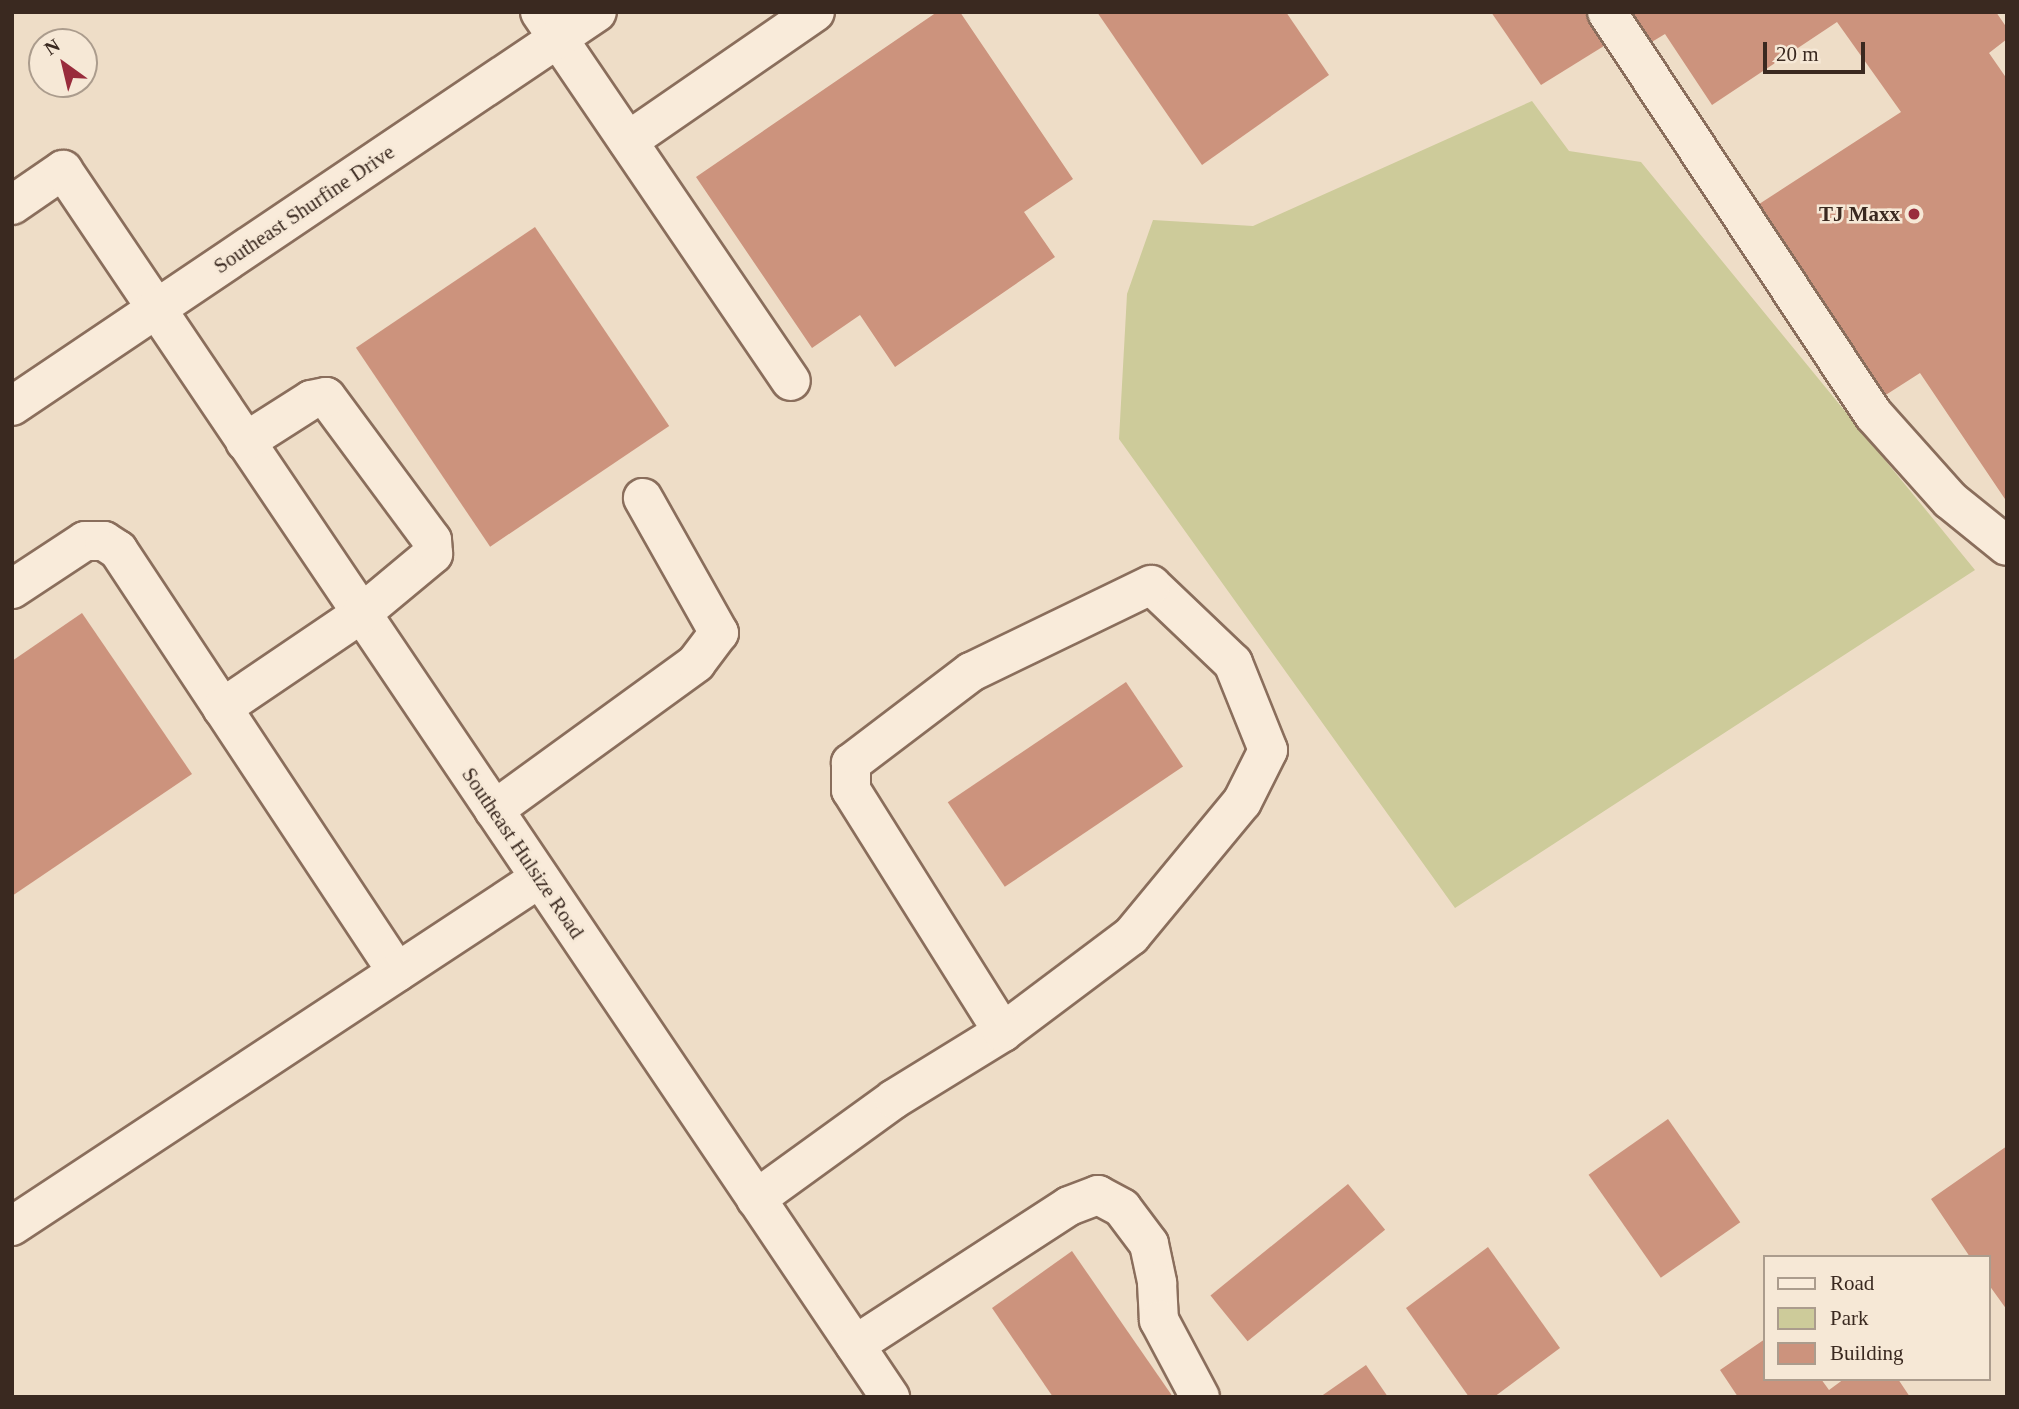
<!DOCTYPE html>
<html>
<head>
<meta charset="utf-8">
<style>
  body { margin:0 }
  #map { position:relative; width:2019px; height:1409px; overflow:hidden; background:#eeddc7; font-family:"Times New Roman",serif }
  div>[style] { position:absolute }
  .green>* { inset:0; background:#cdcb9a }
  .building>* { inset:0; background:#cc937d; transform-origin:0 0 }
  .roads { filter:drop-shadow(2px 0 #8a6e5c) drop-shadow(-2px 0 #8a6e5c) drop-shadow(0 2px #8a6e5c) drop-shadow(0 -2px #8a6e5c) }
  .minor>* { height:38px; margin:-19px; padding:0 19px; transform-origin:19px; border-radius:19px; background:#f9ebda }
  .dots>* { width:19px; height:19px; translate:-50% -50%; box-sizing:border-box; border:4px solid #f6e8d6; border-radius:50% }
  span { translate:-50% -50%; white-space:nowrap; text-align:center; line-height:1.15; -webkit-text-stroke:5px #f6e8d6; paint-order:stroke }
  .street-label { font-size:21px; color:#3a2920 }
  .poi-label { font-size:21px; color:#3a2920; font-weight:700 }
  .right { translate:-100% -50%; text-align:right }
  .frame { position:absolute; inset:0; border:14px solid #3a2920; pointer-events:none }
  .legend { position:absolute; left:1763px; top:1255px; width:228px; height:126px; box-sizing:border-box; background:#f6e8d6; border:2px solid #ab9c8d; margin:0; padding:9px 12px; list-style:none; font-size:21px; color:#3a2920 }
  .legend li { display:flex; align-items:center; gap:14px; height:35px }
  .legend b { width:35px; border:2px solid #ab9c8d }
  .north { position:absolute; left:28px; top:28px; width:70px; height:70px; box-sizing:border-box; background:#f6e8d6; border:2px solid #ab9c8d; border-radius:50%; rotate:326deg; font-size:19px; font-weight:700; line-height:28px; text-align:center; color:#3a2920 }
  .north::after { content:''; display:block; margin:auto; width:24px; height:32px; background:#992c3c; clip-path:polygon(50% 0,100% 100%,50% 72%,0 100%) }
  .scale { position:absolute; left:1763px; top:42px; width:102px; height:32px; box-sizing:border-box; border:4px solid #3a2920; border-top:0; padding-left:9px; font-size:21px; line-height:24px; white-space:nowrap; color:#3a2920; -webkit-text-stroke:5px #f6e8d6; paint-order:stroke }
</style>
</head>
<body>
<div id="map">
  <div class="green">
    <div style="clip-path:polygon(1532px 101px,1569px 151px,1641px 162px,1975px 570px,1455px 908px,1119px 439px,1127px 294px,1153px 220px,1253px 226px)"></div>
  </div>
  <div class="building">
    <div style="clip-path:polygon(937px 12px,960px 12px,1073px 179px,1024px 212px,1055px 257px,895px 367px,860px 315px,812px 348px,696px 177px)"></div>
    <div style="clip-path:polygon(1097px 12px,1286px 12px,1329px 75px,1202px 165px)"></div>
    <div style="clip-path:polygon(1491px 12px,1592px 12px,1612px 41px,1541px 85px)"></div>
    <div style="clip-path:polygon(1629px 12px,1996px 12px,2007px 28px,2007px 39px,1989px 53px,2007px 79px,2007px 502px,1920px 373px,1881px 398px,1753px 208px,1901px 112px,1837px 22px,1712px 105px,1665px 34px,1650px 43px)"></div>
    <div style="left:535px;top:227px;width:240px;height:216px;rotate:56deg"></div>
    <div style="clip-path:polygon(82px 613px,192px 774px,12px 896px,12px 661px)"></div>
    <div style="left:1126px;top:682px;width:102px;height:215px;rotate:56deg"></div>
    <div style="left:1668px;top:1119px;width:126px;height:97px;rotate:55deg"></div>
    <div style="clip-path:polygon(2007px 1146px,2007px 1310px,1989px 1285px,1989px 1257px,1970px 1257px,1931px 1199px)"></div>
    <div style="left:1348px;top:1184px;width:59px;height:177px;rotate:51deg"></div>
    <div style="clip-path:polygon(1488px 1247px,1560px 1348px,1494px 1397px,1469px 1397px,1406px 1308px)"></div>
    <div style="clip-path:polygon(1072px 1251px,1173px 1397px,1053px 1397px,992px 1308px)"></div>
    <div style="clip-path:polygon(1765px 1339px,1765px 1379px,1821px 1379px,1829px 1390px,1844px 1379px,1898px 1379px,1910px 1397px,1738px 1397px,1720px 1370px)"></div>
    <div style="clip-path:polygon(1366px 1365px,1388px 1397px,1320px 1397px)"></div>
  </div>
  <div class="roads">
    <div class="minor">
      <div style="left:540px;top:12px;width:446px;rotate:55.8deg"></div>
      <div style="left:1607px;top:12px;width:483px;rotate:56.5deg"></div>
      <div style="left:1874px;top:415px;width:114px;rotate:48.2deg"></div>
      <div style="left:1950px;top:500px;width:73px;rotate:38.9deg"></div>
      <div style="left:628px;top:141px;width:227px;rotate:-34.6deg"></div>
      <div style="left:12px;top:205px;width:62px;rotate:-34.5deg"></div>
      <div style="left:63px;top:170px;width:1480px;rotate:56.02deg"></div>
      <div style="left:12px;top:406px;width:705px;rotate:-33.96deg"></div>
      <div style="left:12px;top:589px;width:87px;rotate:-33.3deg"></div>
      <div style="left:85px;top:541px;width:19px"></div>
      <div style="left:104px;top:541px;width:17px;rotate:33deg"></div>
      <div style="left:118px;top:550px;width:506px;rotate:56.53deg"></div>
      <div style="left:222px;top:708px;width:168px;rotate:-34.1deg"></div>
      <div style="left:361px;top:614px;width:94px;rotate:-39.8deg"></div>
      <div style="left:433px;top:554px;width:14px;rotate:-94deg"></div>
      <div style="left:432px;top:540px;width:178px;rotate:-126.5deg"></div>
      <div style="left:326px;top:397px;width:15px;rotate:169deg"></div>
      <div style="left:311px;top:400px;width:78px;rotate:147.5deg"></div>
      <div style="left:494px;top:810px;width:250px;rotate:-36deg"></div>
      <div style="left:696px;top:663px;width:38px;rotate:-53deg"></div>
      <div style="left:719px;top:633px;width:155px;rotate:-119.4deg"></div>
      <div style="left:756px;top:1199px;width:170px;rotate:-35.9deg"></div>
      <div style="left:894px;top:1099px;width:128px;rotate:-31.6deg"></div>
      <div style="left:1003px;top:1032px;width:160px;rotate:-36.9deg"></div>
      <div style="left:1131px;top:936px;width:174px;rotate:-50.4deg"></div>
      <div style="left:1242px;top:802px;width:58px;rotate:-63.4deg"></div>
      <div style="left:1268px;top:750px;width:94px;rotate:-111.9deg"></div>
      <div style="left:1233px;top:663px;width:113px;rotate:-136.4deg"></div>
      <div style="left:1151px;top:585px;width:200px;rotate:154.2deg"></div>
      <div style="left:971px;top:672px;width:151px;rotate:142.8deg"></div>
      <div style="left:851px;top:763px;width:27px;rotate:90deg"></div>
      <div style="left:851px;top:790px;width:286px;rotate:57.9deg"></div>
      <div style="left:12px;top:1226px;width:632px;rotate:-33.39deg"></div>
      <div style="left:855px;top:1345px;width:255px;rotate:-33deg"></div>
      <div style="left:1069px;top:1206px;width:31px;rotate:-21deg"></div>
      <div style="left:1098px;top:1195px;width:27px;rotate:28deg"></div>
      <div style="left:1122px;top:1208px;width:45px;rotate:53.1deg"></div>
      <div style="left:1149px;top:1244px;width:40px;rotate:78deg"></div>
      <div style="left:1157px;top:1283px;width:37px;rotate:87deg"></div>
      <div style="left:1159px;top:1320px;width:87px;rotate:62deg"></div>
    </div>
  </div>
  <div class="dots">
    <div style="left:1914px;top:214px;background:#992c3c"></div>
  </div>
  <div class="street-label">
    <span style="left:304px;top:209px;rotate:-34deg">Southeast Shurfine Drive</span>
    <span style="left:523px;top:853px;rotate:56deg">Southeast Hulsize Road</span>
  </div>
  <div class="poi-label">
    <span class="right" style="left:1900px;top:214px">TJ Maxx</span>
  </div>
  <div class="frame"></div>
  <ul class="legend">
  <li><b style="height:9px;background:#f9ebda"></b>Road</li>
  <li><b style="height:19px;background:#cdcb9a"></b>Park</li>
  <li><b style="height:19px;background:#cc937d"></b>Building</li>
  </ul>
  <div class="north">N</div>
  <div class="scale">20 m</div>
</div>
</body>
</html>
